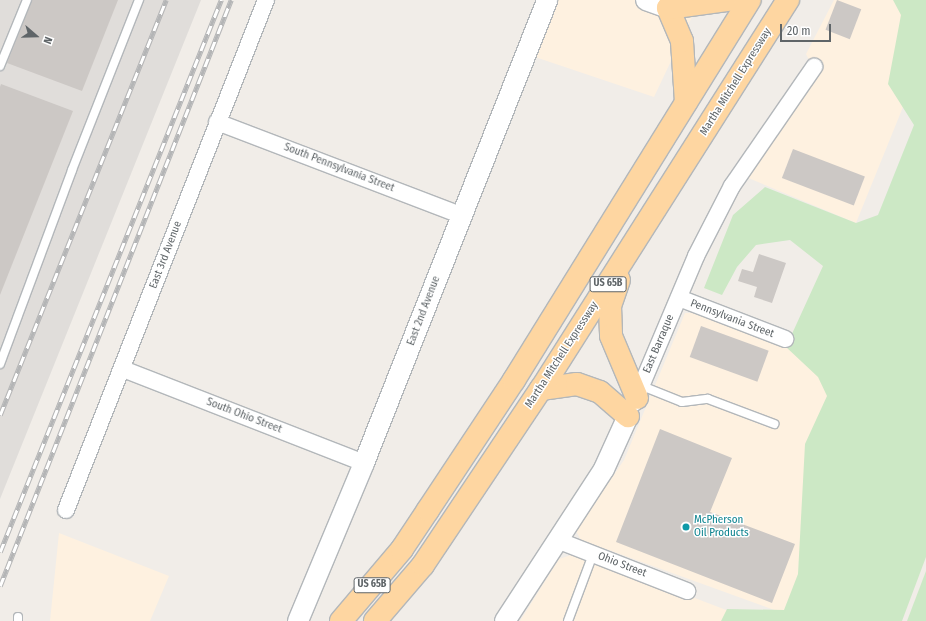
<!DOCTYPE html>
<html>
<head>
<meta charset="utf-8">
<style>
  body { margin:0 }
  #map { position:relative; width:926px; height:621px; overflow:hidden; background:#f1ede8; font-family:"Fira Sans Condensed",sans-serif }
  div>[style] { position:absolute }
  .commercial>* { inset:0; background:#fef1e0 }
  .industrial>* { inset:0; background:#e0ddda }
  .green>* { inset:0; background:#cce8c5 }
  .building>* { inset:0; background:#ccc8c5; transform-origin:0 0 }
  .roads { filter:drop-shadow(1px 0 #b3b7ba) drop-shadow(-1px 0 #b3b7ba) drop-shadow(0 1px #b3b7ba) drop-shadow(0 -1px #b3b7ba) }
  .service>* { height:8px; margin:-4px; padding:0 4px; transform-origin:4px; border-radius:4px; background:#fff }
  .minor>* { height:16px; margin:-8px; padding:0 8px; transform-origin:8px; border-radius:8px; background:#fff }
  .tertiary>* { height:20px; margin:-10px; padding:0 10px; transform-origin:10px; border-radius:10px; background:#fff }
  .trunk>* { height:22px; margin:-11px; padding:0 11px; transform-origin:11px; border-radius:11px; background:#fed6a1 }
  .rail>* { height:4.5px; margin-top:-2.25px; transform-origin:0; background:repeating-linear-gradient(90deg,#fff 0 9px,#b4b5b6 0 18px); box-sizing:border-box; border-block:1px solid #b4b5b6 }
  .dots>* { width:11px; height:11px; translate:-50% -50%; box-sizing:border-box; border:2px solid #fff; border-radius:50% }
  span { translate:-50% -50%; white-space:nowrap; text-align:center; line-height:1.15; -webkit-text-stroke:3px #fff; paint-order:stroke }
  .shield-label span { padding:1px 3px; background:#fff; border:1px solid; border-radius:3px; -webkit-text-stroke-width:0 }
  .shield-label { font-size:10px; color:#5f6568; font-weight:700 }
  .street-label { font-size:11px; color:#5f6568 }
  .culture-label { font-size:11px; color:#0d838f }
  .left { translate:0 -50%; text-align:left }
  .north { position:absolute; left:16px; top:16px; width:40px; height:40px; -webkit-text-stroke:3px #fff; paint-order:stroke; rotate:110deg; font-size:11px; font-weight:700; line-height:16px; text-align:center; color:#5f6568 }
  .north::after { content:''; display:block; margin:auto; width:14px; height:18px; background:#5f6568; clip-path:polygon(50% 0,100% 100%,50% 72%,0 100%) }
  .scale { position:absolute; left:780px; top:24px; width:51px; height:18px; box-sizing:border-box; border:2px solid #5f6568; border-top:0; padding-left:5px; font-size:12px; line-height:14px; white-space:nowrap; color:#5f6568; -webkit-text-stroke:3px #fff; paint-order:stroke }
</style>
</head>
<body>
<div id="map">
  <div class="commercial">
    <div style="clip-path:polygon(554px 0,700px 0,654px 97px,532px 56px)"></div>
    <div style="clip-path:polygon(834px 0,914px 0,922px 14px,903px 107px,856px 223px,746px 177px,816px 74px,806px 54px)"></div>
    <div style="clip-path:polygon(685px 313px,699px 313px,882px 382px,794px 617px,581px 540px,576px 531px,624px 460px)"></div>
    <div style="clip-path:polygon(59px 533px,169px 576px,150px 621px,50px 621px)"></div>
    <div style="clip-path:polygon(577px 553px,755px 621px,520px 621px,559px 559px)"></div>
  </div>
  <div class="industrial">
    <div style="clip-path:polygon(0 0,201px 0,0 499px)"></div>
  </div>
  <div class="green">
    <div style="clip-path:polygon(893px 0,926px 0,926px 557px,902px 621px,721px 621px,727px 609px,784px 610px,798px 574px,805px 444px,827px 396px,818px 377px,786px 347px,823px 266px,790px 240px,756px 245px,737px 267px,722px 295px,704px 288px,733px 215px,765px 187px,856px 223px,878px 215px,914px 125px,888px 84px,901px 15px)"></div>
    <div style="clip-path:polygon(926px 571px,926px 621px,907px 621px)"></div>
  </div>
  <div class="building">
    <div style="clip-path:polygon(32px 0,118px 0,82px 91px,7px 63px)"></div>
    <div style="left:837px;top:0;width:26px;height:32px;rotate:21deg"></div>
    <div style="clip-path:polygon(1px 84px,73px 111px,0 295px,0 87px)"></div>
    <div style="left:793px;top:149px;width:77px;height:31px;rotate:21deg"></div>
    <div style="clip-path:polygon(759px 254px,786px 263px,772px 303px,754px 297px,757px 287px,738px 281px,742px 269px,753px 272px)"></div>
    <div style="left:701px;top:326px;width:72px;height:33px;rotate:20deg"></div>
    <div style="clip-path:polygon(660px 429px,732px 458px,710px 512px,795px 544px,772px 603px,616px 542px)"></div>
  </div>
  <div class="roads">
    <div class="service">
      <div style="left:0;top:66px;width:71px;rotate:-67.8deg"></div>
      <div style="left:0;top:364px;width:207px;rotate:-69.6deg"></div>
      <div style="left:72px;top:170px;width:183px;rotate:-68.5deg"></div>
      <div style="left:642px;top:386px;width:43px;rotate:21.8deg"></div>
      <div style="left:682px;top:402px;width:26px;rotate:-7deg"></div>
      <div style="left:708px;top:399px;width:71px;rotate:20.7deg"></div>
      <div style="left:18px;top:621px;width:4px;rotate:-90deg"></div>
      <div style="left:568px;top:621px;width:72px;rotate:-69.5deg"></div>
    </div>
    <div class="minor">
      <div style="left:217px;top:122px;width:261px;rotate:20.9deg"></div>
      <div style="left:679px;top:298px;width:114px;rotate:21.1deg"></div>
      <div style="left:123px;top:369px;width:259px;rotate:21.3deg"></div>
      <div style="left:634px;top:403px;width:160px;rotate:-67.1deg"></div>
      <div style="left:696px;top:256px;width:79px;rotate:-62.8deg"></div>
      <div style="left:732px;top:186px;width:145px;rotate:-55.4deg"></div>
      <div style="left:66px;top:510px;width:548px;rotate:-68.59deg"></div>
      <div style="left:557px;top:540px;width:140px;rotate:21.4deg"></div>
    </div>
    <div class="tertiary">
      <div style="left:646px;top:0;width:23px;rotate:20deg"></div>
      <div style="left:298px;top:621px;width:171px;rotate:-67.3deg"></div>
      <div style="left:364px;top:463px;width:498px;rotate:-68.4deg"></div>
      <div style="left:505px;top:621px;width:181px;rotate:-56.9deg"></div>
      <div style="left:604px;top:469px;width:58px;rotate:-65.6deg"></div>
    </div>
    <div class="trunk">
      <div style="left:686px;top:102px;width:61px;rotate:-93.8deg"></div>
      <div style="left:682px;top:41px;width:36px;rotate:-113deg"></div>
      <div style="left:668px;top:8px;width:61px;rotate:-7.6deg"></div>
      <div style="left:619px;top:280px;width:28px;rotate:109deg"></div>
      <div style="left:610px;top:306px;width:30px;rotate:88deg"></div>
      <div style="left:611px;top:336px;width:67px;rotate:67.2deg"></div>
      <div style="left:541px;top:389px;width:36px;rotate:-8deg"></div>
      <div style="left:577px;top:384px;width:24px;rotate:19deg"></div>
      <div style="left:600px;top:392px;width:37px;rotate:41deg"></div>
      <div style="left:341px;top:621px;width:94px;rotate:-49.7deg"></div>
      <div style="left:402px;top:549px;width:47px;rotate:-56.3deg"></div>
      <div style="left:428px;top:510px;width:156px;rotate:-56.5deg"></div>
      <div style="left:514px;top:380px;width:447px;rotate:-58.2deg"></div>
      <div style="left:375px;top:621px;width:74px;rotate:-49.4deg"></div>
      <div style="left:423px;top:565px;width:212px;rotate:-56.2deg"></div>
      <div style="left:541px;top:389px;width:461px;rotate:-57.6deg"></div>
    </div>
  </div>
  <div class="rail">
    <div style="left:0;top:415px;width:447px;rotate:-68.2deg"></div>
    <div style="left:0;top:552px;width:595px;rotate:-68.18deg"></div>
    <div style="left:0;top:586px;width:630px;rotate:-68.49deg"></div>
  </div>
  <div class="dots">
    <div style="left:686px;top:527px;background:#0f9aa8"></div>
  </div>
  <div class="shield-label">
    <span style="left:608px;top:284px">US 65B</span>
    <span style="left:372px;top:585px">US 65B</span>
  </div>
  <div class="street-label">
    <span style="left:736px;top:82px;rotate:-58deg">Martha Mitchell Expressway</span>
    <span style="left:339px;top:168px;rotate:21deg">South Pennsylvania Street</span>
    <span style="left:166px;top:255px;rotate:-69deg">East 3rd Avenue</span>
    <span style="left:424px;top:311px;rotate:-69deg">East 2nd Avenue</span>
    <span style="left:732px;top:319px;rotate:21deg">Pennsylvania Street</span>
    <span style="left:659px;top:344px;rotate:-67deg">East Barraque</span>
    <span style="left:562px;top:355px;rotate:-57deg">Martha Mitchell Expressway</span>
    <span style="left:244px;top:416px;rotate:21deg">South Ohio Street</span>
    <span style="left:622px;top:565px;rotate:21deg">Ohio Street</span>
  </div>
  <div class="culture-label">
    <span class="left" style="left:694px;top:527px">McPherson<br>Oil Products</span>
  </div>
  <div class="north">N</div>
  <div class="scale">20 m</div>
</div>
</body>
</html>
